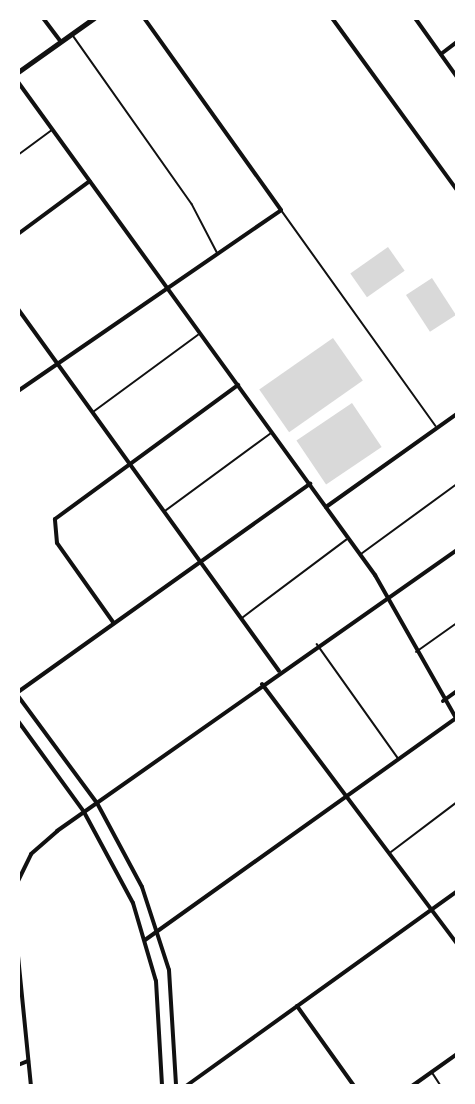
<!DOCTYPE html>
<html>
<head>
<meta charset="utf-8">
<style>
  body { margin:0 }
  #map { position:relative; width:475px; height:1104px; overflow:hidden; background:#fff; font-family:"Alegreya Sans",sans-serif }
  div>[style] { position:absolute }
  .water>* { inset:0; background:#d9d9d9; transform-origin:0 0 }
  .service>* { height:1.5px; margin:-0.75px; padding:0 0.75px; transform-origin:0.75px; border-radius:0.75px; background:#111 }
  .minor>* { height:4px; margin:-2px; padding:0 2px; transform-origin:2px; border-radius:2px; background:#111 }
  .secondary>* { height:5px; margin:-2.5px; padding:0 2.5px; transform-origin:2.5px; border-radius:2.5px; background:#111 }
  span { translate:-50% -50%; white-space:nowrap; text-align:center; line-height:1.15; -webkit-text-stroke:6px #fff; paint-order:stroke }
  .frame { position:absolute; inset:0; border:20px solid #fff; pointer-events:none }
</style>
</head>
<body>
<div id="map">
  <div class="water">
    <div style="left:388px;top:247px;width:29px;height:46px;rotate:55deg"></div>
    <div style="left:432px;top:278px;width:44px;height:31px;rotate:57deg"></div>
    <div style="left:333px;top:338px;width:52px;height:90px;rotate:55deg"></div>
    <div style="left:352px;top:403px;width:53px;height:67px;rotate:56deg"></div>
  </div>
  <div class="service">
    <div style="left:72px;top:34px;width:208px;rotate:54.8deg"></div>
    <div style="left:192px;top:204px;width:54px;rotate:62.5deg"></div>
    <div style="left:18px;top:155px;width:42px;rotate:-36.3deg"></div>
    <div style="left:282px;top:211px;width:264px;rotate:54.4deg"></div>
    <div style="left:93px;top:412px;width:130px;rotate:-36.3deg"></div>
    <div style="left:165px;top:511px;width:130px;rotate:-36.3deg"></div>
    <div style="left:361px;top:554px;width:119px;rotate:-36.1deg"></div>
    <div style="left:242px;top:618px;width:130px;rotate:-36.9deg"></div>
    <div style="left:317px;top:644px;width:140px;rotate:54.6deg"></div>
    <div style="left:416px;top:652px;width:50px;rotate:-35.3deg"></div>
    <div style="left:391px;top:852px;width:83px;rotate:-37.1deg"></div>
    <div style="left:432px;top:1072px;width:17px;rotate:57deg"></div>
  </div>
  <div class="minor">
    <div style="left:43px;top:18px;width:30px;rotate:53deg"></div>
    <div style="left:332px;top:18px;width:213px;rotate:54deg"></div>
    <div style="left:415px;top:18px;width:72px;rotate:54.6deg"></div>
    <div style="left:441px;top:54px;width:20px;rotate:-37deg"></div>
    <div style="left:18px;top:82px;width:609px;rotate:54.09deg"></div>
    <div style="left:375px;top:575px;width:167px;rotate:60.5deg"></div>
    <div style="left:18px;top:234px;width:89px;rotate:-36.4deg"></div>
    <div style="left:18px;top:309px;width:446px;rotate:54.2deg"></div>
    <div style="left:18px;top:391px;width:319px;rotate:-34.5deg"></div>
    <div style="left:281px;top:210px;width:236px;rotate:-125.5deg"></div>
    <div style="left:326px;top:507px;width:161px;rotate:-35.4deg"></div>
    <div style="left:113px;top:622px;width:97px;rotate:-125.3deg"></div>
    <div style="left:57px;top:543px;width:24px;rotate:-95deg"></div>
    <div style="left:55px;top:519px;width:227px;rotate:-36.2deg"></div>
    <div style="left:262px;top:684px;width:325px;rotate:53.1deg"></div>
    <div style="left:18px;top:692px;width:359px;rotate:-35.5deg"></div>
    <div style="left:18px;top:696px;width:133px;rotate:53.6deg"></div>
    <div style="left:97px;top:803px;width:95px;rotate:61.8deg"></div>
    <div style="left:142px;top:887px;width:87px;rotate:72deg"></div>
    <div style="left:169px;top:970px;width:116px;rotate:86.5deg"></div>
    <div style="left:443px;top:701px;width:17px;rotate:-36deg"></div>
    <div style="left:18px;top:721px;width:112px;rotate:54deg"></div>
    <div style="left:84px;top:812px;width:103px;rotate:61.7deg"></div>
    <div style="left:133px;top:903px;width:81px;rotate:73.6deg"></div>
    <div style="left:156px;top:981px;width:105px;rotate:86.7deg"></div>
    <div style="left:18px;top:881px;width:30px;rotate:-64deg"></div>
    <div style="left:31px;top:854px;width:35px;rotate:-41deg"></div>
    <div style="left:57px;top:831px;width:489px;rotate:-35.1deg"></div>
    <div style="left:145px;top:940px;width:382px;rotate:-35.5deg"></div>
    <div style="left:18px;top:956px;width:131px;rotate:84.3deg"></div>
    <div style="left:297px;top:1006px;width:98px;rotate:54.5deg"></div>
    <div style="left:18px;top:1065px;width:11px;rotate:-22deg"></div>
    <div style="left:186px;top:1086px;width:334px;rotate:-35.7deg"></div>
    <div style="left:412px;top:1086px;width:55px;rotate:-35.4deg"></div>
  </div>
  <div class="secondary">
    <div style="left:18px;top:72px;width:93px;rotate:-35.4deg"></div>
  </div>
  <div class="frame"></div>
</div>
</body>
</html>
